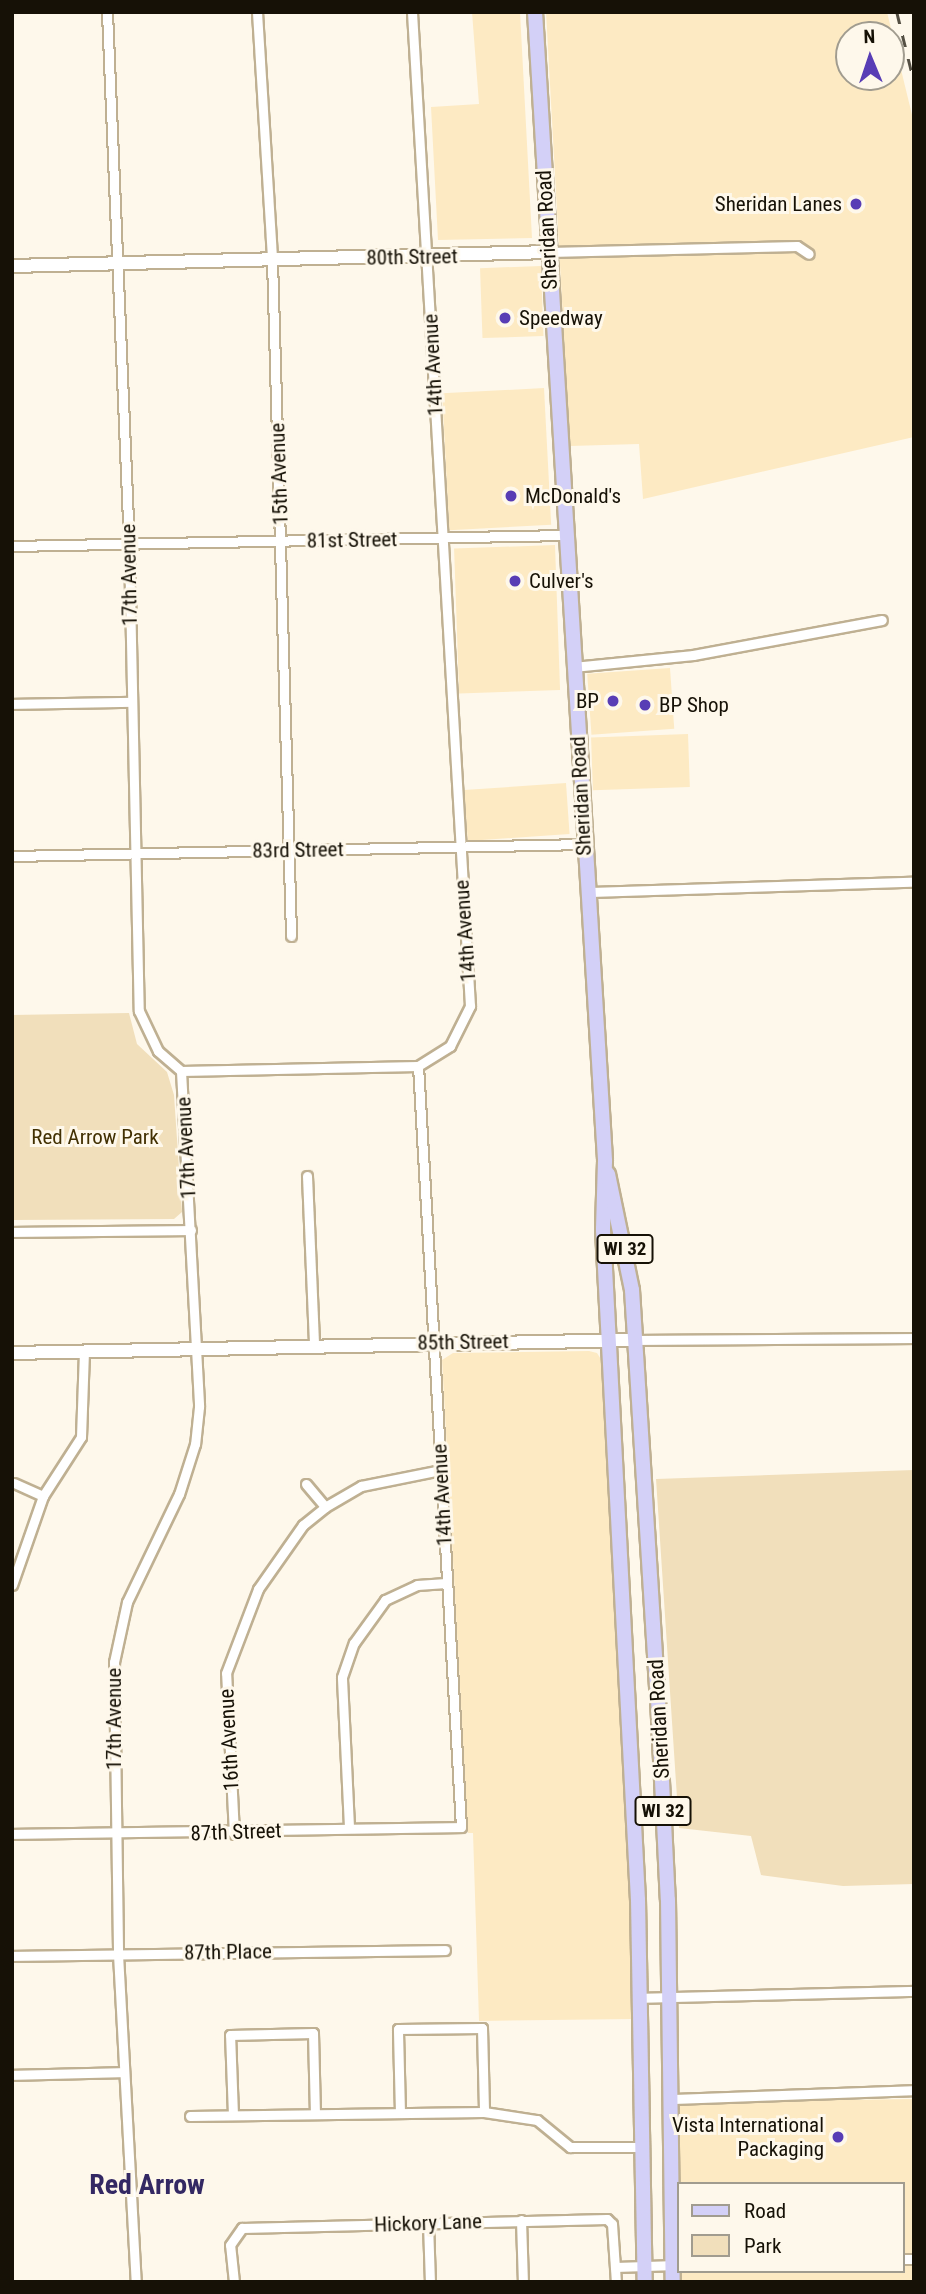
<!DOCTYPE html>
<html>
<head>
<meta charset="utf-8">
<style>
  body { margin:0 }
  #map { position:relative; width:926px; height:2294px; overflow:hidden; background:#fef8eb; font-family:"Roboto Condensed",sans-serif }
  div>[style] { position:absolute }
  .built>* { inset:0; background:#fdeac3; transform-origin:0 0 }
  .green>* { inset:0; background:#f1dfbb }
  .roads { filter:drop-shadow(2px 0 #bfb092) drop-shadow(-2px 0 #bfb092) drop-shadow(0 2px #bfb092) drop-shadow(0 -2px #bfb092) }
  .street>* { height:9px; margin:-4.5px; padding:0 4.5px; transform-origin:4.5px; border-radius:4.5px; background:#fff }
  .secondary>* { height:12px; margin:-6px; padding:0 6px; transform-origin:6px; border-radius:6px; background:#fff }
  .primary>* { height:14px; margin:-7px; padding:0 7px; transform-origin:7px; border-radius:7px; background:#d3d0f7 }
  .rail>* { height:2.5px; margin-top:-1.25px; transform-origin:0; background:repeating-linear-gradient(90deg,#544f43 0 12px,transparent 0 24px) }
  .dots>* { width:19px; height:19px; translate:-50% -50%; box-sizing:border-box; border:4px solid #fef8eb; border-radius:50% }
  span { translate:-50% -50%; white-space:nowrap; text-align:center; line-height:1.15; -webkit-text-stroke:6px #fef8eb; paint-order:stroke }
  .shield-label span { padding:2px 5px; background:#fef8eb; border:2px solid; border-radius:5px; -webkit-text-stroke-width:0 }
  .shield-label { font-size:19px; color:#161106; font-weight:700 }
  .poi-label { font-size:21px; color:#161106 }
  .right { translate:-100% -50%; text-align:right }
  .left { translate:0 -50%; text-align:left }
  .street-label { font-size:21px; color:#161106 }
  .park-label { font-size:21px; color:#423002 }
  .district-label { font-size:28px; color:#332863; font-weight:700 }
  .frame { position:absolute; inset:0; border:14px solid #161106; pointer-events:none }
  .legend { position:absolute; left:677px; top:2182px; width:228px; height:91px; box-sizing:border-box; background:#fef8eb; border:2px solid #a19c8f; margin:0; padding:9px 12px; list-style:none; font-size:21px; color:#161106 }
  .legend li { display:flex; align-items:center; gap:14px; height:35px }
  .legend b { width:35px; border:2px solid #a19c8f }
  .north { position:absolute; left:835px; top:21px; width:70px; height:70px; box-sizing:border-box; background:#fef8eb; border:2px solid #a19c8f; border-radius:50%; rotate:358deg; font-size:19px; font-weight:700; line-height:28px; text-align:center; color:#161106 }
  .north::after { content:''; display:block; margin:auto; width:24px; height:32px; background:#583db5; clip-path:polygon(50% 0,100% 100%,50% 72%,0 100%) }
</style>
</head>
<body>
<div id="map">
  <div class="built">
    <div style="clip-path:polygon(472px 12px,520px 12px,532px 238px,438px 240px,431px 107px,479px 104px)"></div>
    <div style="clip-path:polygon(evenodd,546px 12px,887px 12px,914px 123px,914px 437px,643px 499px,639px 444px,570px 446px,546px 12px,849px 35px,891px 35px,891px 77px,849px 77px,849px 35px)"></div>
    <div style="left:541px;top:266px;width:70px;height:61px;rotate:88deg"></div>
    <div style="left:544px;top:388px;width:137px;height:102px;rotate:87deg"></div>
    <div style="left:555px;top:545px;width:145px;height:101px;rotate:88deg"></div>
    <div style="left:670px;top:668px;width:61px;height:83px;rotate:86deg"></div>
    <div style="left:688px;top:734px;width:53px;height:97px;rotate:88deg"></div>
    <div style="left:566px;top:783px;width:51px;height:102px;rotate:86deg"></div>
    <div style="clip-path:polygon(589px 1351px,597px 1353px,602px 1361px,631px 1876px,632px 2019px,479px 2021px,473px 1833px,468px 1833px,442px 1360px,453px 1353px)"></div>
    <div style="clip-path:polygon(914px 2099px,914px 2282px,680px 2282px,679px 2271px,903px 2271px,903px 2184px,679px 2184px,679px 2267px,679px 2102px)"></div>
  </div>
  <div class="green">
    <div style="clip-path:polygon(129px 1013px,137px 1044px,167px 1072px,174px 1095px,182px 1212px,174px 1219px,12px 1220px,12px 1015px)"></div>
    <div style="clip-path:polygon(914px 1470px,914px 1884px,843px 1886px,761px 1875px,751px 1836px,679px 1828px,656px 1479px)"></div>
  </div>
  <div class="roads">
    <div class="street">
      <div style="left:107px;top:12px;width:533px;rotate:87.64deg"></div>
      <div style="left:129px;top:545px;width:466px;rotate:88.8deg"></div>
      <div style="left:139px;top:1011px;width:44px;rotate:64.6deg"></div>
      <div style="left:158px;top:1051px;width:30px;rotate:41deg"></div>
      <div style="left:181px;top:1071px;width:336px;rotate:86.9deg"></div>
      <div style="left:199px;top:1407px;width:37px;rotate:96deg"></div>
      <div style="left:195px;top:1444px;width:52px;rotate:107.7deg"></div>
      <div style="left:179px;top:1494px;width:120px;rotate:115.7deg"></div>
      <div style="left:127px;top:1602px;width:61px;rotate:102.2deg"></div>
      <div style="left:114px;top:1662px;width:292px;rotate:89.2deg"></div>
      <div style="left:118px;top:1954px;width:328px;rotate:86.9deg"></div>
      <div style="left:257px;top:12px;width:247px;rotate:86.5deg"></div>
      <div style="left:272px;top:259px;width:677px;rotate:88.39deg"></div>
      <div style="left:549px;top:252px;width:248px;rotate:-1.4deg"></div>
      <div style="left:797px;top:246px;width:14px;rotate:34deg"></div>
      <div style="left:12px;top:546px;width:555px;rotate:-1.14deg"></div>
      <div style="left:573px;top:667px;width:121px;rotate:-5.7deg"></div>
      <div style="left:693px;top:655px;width:192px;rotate:-10.5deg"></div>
      <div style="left:12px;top:704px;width:118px;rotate:-1deg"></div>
      <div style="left:12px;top:856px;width:572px;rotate:-1.2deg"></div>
      <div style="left:587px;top:892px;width:327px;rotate:-1.8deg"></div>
      <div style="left:181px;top:1071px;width:237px;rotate:-1.2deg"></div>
      <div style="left:418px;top:1066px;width:38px;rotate:-32deg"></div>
      <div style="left:450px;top:1046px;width:45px;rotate:-63.4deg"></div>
      <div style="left:470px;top:1006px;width:996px;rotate:-93.34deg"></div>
      <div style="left:307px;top:1176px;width:169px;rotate:87.6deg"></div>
      <div style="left:12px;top:1232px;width:179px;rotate:-0.6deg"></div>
      <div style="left:636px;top:1340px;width:278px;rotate:-0.4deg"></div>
      <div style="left:14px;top:1483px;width:32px;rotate:24deg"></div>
      <div style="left:306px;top:1484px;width:30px;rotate:50deg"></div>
      <div style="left:12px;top:1585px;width:94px;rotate:-70.8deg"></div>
      <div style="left:43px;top:1496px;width:70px;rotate:-57.2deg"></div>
      <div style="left:81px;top:1437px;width:84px;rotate:-88deg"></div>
      <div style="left:349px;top:1827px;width:150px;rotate:-92.7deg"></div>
      <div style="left:342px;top:1677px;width:36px;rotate:-71deg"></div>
      <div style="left:354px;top:1643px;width:53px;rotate:-54.2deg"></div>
      <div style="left:385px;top:1600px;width:35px;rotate:-25deg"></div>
      <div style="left:417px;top:1585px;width:29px;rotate:-4deg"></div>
      <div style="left:12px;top:1834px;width:449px;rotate:-0.9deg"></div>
      <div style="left:461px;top:1827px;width:762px;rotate:-93.23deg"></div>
      <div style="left:234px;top:1834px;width:161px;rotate:-92.8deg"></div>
      <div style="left:226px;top:1673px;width:90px;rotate:-69.1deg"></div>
      <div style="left:258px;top:1589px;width:78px;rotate:-54.9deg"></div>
      <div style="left:303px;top:1525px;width:28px;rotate:-39deg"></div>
      <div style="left:325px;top:1507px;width:42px;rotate:-30.3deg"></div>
      <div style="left:361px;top:1486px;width:82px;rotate:-11.3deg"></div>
      <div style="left:12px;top:1956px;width:433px;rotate:-0.8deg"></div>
      <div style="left:639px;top:1998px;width:275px;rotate:-1.5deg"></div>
      <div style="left:12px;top:2075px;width:112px;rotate:-1.5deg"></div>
      <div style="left:671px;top:2099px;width:243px;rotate:-2.1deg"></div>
      <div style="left:400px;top:2113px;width:84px;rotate:-91.4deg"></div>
      <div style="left:398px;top:2029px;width:84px;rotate:-0.7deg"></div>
      <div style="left:482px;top:2028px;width:84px;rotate:88.6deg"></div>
      <div style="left:233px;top:2115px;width:80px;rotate:-92.1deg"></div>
      <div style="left:230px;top:2035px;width:83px;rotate:-1.4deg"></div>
      <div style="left:313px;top:2033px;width:81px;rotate:88.6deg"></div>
      <div style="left:190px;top:2116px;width:294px;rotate:-0.8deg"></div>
      <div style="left:484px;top:2112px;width:54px;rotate:8.6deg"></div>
      <div style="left:537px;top:2120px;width:43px;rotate:39.3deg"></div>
      <div style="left:570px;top:2147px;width:72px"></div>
      <div style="left:521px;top:2220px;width:62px;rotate:88.2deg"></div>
      <div style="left:428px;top:2223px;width:59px;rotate:88.1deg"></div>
      <div style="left:903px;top:2259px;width:11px"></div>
      <div style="left:615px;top:2267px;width:61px;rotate:-1.9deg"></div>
      <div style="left:234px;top:2282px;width:37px;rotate:-96deg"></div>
      <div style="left:230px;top:2245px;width:21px;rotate:-55deg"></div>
      <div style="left:242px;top:2228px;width:365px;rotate:-1.4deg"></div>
      <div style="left:607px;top:2219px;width:7px;rotate:45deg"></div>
      <div style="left:612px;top:2224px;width:58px;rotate:86.1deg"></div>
    </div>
    <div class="secondary">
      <div style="left:12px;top:266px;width:537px;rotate:-1.49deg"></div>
      <div style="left:12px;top:1353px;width:624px;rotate:-1.19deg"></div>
    </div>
    <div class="primary">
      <div style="left:535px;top:12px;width:1151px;rotate:86.51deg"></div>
      <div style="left:605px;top:1161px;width:69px;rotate:91.7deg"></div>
      <div style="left:603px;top:1230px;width:671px;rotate:87.01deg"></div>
      <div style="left:638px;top:1900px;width:382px;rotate:89deg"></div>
      <div style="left:608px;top:1174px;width:118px;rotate:78.3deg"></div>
      <div style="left:632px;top:1290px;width:410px;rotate:86.4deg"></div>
      <div style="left:658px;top:1699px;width:201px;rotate:87.2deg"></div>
      <div style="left:668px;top:1900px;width:382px;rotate:89.3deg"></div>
    </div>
  </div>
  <div class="rail">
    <div style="left:897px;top:12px;width:71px;rotate:76.2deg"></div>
  </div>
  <div class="dots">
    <div style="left:856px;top:204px;background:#583db5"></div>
    <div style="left:505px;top:318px;background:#583db5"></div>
    <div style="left:511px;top:496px;background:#583db5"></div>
    <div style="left:515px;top:581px;background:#583db5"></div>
    <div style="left:613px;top:701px;background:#583db5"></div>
    <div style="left:645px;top:705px;background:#583db5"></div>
    <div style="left:838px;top:2137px;background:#583db5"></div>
  </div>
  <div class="shield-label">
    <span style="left:625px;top:1249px">WI 32</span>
    <span style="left:663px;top:1811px">WI 32</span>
  </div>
  <div class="poi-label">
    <span class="right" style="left:842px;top:204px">Sheridan Lanes</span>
    <span class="left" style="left:519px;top:318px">Speedway</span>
    <span class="left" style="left:525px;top:496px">McDonald's</span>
    <span class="left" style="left:529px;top:581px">Culver's</span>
    <span class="right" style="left:599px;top:701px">BP</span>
    <span class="left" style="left:659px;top:705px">BP Shop</span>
    <span class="right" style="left:824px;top:2137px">Vista International<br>Packaging</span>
  </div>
  <div class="street-label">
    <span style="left:547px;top:230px;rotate:-93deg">Sheridan Road</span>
    <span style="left:412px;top:257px;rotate:-1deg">80th Street</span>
    <span style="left:433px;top:365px;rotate:-93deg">14th Avenue</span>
    <span style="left:279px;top:474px;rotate:-92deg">15th Avenue</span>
    <span style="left:352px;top:540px;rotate:-1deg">81st Street</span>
    <span style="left:129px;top:575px;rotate:-91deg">17th Avenue</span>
    <span style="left:581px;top:796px;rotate:-93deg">Sheridan Road</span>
    <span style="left:298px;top:850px;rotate:-1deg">83rd Street</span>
    <span style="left:465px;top:931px;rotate:-94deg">14th Avenue</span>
    <span style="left:186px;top:1148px;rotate:-93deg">17th Avenue</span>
    <span style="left:463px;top:1342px;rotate:-1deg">85th Street</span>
    <span style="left:442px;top:1495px;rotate:-93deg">14th Avenue</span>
    <span style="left:114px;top:1719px;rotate:-90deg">17th Avenue</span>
    <span style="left:659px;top:1719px;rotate:-93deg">Sheridan Road</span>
    <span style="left:229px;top:1740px;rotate:-93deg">16th Avenue</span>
    <span style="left:236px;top:1832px;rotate:-2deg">87th Street</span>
    <span style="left:228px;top:1952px;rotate:-1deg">87th Place</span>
    <span style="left:428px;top:2223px;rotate:-2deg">Hickory Lane</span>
  </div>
  <div class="park-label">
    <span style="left:95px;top:1137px">Red Arrow Park</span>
  </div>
  <div class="district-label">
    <span style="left:147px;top:2185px">Red Arrow</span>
  </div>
  <div class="frame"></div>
  <ul class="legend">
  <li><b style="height:9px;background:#d3d0f7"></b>Road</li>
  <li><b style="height:19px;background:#f1dfbb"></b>Park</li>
  </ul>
  <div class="north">N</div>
</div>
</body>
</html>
